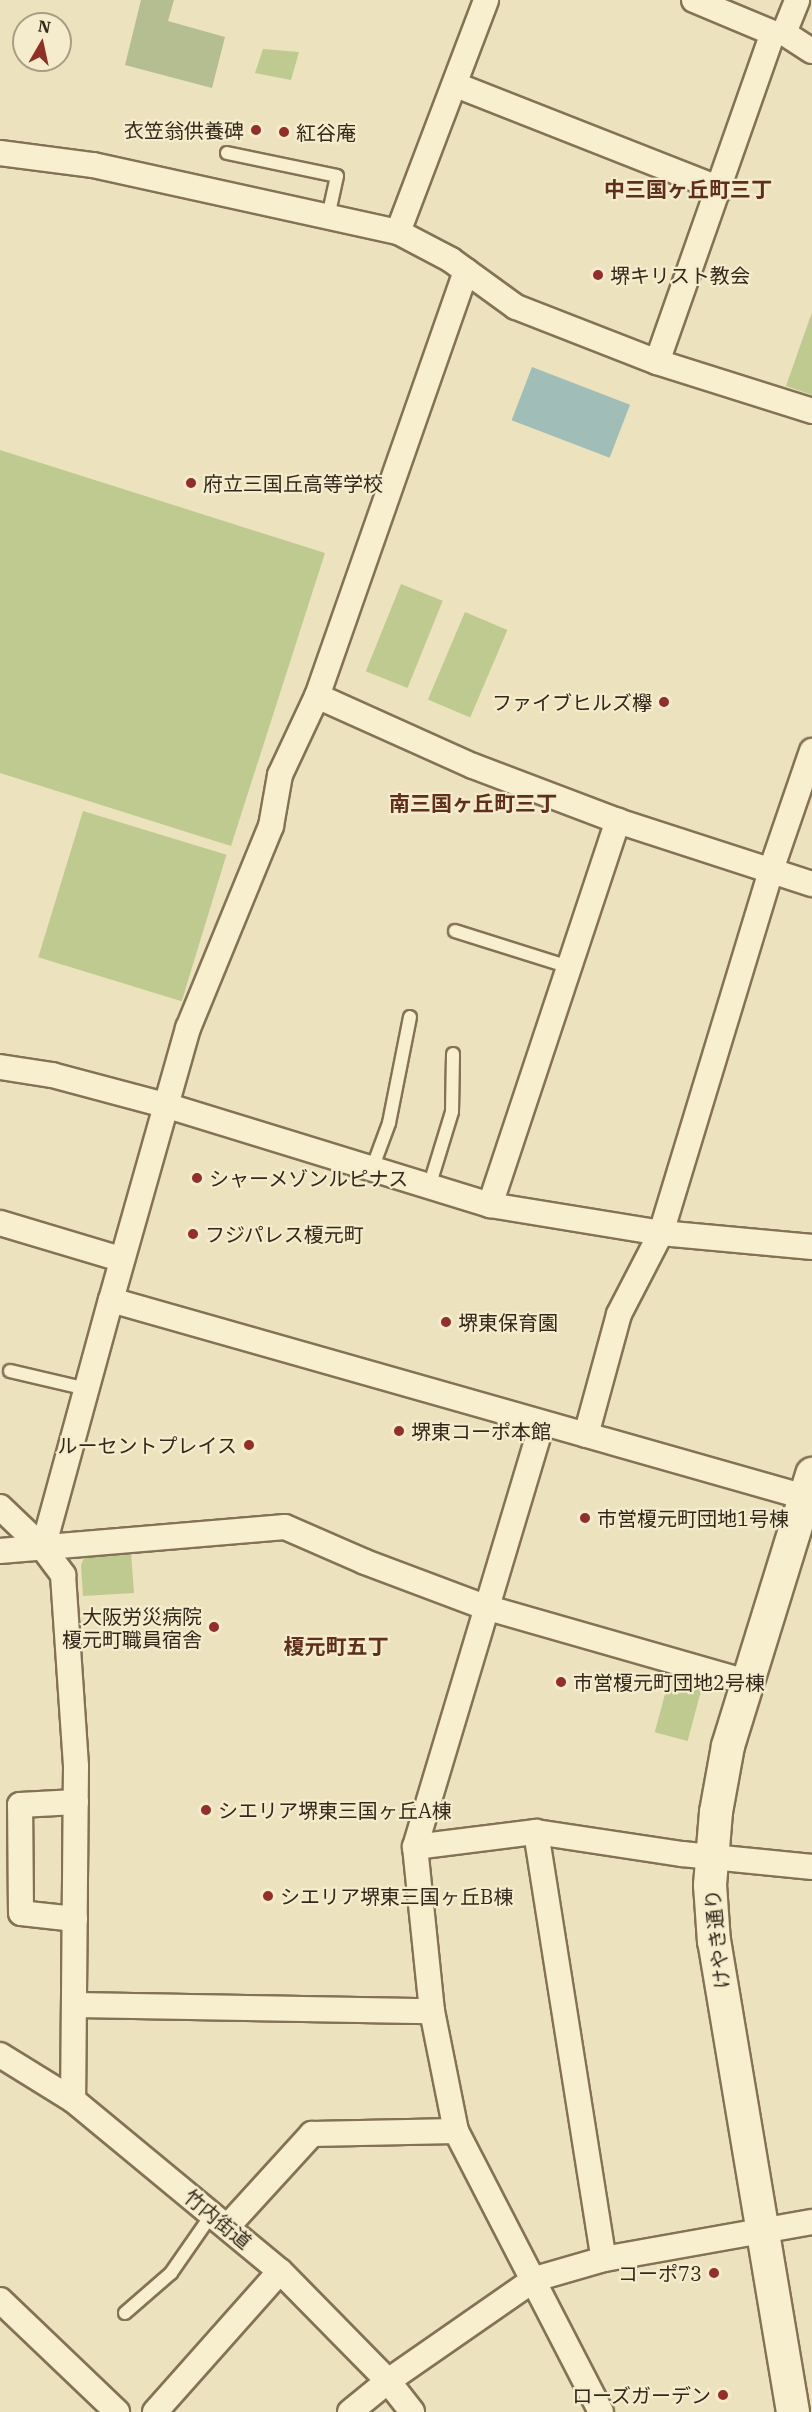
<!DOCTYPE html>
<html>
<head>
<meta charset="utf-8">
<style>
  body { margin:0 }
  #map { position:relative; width:812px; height:2412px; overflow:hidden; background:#ece2bd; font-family:"IBM Plex Serif","Noto Sans JP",serif }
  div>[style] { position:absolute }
  .green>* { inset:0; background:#bfca91; transform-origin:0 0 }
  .cemetery>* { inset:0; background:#b5be91 }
  .water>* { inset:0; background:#a0beb7; transform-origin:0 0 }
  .roads { filter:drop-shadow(2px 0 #847256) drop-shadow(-2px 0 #847256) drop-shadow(0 2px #847256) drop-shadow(0 -2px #847256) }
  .service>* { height:12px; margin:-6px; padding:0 6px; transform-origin:6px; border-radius:6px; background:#f8efcf }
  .minor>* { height:24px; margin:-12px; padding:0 12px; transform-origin:12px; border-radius:12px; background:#f8efcf }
  .tertiary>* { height:32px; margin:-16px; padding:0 16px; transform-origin:16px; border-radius:16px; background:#f8efcf }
  .dots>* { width:16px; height:16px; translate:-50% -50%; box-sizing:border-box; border:3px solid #f4eccc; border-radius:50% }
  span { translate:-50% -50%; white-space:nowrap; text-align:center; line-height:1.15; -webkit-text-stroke:4.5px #f4eccc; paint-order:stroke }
  .poi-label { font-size:20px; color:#33281b }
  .right { translate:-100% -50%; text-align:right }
  .left { translate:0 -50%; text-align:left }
  .street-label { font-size:20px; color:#33281b }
  .neighbourhood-label { font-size:21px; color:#5f2f1b; font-weight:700 }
  .north { position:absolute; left:12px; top:12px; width:60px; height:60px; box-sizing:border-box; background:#f4eccc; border:2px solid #a79e85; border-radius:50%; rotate:9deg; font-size:16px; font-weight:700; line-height:24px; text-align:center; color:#33281b }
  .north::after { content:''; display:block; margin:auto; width:21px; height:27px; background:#912f28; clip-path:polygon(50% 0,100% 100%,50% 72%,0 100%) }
</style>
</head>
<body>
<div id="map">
  <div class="green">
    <div style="clip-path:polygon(263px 49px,299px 52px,291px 80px,255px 73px)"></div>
    <div style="clip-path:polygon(812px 312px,812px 395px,786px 386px)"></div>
    <div style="clip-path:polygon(0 450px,325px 553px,231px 846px,0 773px)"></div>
    <div style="left:401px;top:584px;width:45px;height:94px;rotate:22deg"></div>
    <div style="left:465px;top:612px;width:46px;height:95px;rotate:23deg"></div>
    <div style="left:83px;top:811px;width:150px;height:153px;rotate:17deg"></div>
    <div style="clip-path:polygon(131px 1553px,134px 1593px,83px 1596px,81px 1565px,85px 1556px)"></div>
    <div style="left:669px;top:1679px;width:34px;height:55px;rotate:15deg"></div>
  </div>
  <div class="cemetery">
    <div style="clip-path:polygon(141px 0,174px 0,168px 21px,225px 37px,212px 88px,125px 65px)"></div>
  </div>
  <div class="water">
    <div style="left:532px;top:367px;width:105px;height:57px;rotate:21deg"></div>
  </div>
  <div class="roads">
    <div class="service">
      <div style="left:227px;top:153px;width:112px;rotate:11.8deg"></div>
      <div style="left:337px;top:176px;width:42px;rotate:102.4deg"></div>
      <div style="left:455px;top:931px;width:120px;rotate:17.5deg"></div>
      <div style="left:372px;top:1169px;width:49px;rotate:-69.7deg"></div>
      <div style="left:389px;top:1123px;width:108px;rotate:-78.8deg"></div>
      <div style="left:429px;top:1187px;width:78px;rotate:-73deg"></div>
      <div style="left:452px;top:1112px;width:58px;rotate:-89deg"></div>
      <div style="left:10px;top:1371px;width:79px;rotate:13.2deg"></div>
      <div style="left:125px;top:2313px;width:61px;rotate:-41deg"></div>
      <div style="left:171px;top:2273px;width:72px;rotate:-55.2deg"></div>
    </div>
    <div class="minor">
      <div style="left:694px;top:0;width:86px;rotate:22.7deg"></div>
      <div style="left:773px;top:33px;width:11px"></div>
      <div style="left:784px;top:33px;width:35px;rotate:-68deg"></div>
      <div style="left:784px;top:33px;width:33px;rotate:33deg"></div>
      <div style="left:456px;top:85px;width:284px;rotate:21.5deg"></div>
      <div style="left:0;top:153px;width:94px;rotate:7.4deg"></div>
      <div style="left:93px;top:165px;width:312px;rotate:12.4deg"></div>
      <div style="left:398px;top:232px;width:60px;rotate:27.8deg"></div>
      <div style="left:451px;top:260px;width:80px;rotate:35.9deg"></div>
      <div style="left:516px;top:307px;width:151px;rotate:21.3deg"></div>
      <div style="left:657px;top:362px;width:163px;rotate:17.5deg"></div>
      <div style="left:398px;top:232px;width:248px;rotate:-69.2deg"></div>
      <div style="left:466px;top:271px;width:450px;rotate:109.3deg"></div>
      <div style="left:317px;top:696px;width:87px;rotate:115.1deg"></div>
      <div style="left:280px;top:775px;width:52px;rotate:100deg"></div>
      <div style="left:271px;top:826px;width:218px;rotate:112.3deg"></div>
      <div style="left:188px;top:1028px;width:283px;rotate:105.8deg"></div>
      <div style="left:111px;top:1300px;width:729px;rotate:15.85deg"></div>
      <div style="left:657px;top:362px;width:349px;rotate:-70.6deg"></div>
      <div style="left:317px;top:696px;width:171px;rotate:24.2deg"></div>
      <div style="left:473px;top:766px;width:155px;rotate:20.8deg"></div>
      <div style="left:618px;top:821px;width:204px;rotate:18deg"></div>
      <div style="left:0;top:1067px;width:53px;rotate:8.7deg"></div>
      <div style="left:52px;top:1075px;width:117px;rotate:14.9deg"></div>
      <div style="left:165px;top:1105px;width:340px;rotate:17.1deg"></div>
      <div style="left:490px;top:1205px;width:173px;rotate:9.3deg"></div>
      <div style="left:661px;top:1233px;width:152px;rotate:5.3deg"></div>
      <div style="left:490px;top:1205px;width:405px;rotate:-71.6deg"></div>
      <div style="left:0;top:1223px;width:125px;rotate:16.7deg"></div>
      <div style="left:586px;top:1435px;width:125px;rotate:-74.7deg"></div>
      <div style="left:619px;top:1314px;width:91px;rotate:-62.6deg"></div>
      <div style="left:661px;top:1233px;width:379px;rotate:-73.1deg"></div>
      <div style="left:771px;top:870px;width:126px;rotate:-71deg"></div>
      <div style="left:0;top:1507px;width:59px;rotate:43.6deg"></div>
      <div style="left:43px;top:1548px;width:34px;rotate:53deg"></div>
      <div style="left:63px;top:1575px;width:191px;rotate:86.1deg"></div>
      <div style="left:76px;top:1766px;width:334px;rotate:90.5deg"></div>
      <div style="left:43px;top:1548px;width:257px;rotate:-74.7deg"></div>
      <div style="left:0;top:1551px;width:286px;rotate:-4.8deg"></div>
      <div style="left:285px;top:1527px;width:87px;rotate:23.6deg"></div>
      <div style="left:365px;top:1562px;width:128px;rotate:20.6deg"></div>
      <div style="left:485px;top:1607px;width:273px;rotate:16deg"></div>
      <div style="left:536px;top:1832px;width:148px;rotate:8.6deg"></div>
      <div style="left:682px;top:1854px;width:131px;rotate:5.7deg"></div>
      <div style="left:415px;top:1847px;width:442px;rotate:-73.3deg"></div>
      <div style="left:75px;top:1919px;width:54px;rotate:-173.7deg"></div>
      <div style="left:21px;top:1913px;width:108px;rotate:-90.5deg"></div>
      <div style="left:20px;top:1805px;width:56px;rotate:-3.1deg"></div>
      <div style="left:75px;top:2005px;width:357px;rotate:1deg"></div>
      <div style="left:0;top:2055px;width:86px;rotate:31.7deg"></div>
      <div style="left:73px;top:2100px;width:268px;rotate:39.6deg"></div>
      <div style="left:280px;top:2271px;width:154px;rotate:45.5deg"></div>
      <div style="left:388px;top:2381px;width:39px;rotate:52deg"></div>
      <div style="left:456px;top:2131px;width:316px;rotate:62.7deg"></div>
      <div style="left:228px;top:2226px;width:125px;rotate:-47.6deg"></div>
      <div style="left:312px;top:2134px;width:144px;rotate:-1.2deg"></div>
      <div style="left:456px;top:2131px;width:122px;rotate:-101.3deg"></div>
      <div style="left:432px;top:2011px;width:165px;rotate:-95.9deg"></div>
      <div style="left:415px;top:1847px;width:122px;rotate:-7.1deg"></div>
      <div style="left:536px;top:1832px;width:432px;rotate:81deg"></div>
      <div style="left:0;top:2300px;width:162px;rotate:43.7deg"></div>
      <div style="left:155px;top:2412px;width:188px;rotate:-48.4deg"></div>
      <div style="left:350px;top:2412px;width:49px;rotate:-39.2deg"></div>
      <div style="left:388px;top:2381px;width:179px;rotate:-34.8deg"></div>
      <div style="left:535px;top:2279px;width:72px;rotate:-16.2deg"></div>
      <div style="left:604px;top:2259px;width:211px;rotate:-10.1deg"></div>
    </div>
    <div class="tertiary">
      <div style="left:793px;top:2412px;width:477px;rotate:-99.5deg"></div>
      <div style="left:714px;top:1942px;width:57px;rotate:-94deg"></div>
      <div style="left:710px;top:1885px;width:73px;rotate:-85.3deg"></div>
      <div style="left:716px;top:1812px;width:67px;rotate:-79.7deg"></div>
      <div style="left:728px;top:1746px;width:285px;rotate:-72.8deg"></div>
    </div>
  </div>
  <div class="dots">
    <div style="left:256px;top:130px;background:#912f28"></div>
    <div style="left:284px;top:132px;background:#912f28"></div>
    <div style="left:598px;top:275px;background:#912f28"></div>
    <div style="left:191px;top:483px;background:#912f28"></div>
    <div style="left:664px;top:702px;background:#912f28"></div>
    <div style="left:197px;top:1178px;background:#912f28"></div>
    <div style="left:193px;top:1234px;background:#912f28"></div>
    <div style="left:446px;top:1322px;background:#912f28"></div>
    <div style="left:399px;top:1431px;background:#912f28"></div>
    <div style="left:249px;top:1445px;background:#912f28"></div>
    <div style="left:585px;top:1518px;background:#912f28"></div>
    <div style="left:214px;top:1627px;background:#912f28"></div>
    <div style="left:561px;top:1682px;background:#912f28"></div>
    <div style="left:206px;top:1810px;background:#912f28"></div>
    <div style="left:268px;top:1896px;background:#912f28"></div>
    <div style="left:714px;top:2273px;background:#912f28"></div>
    <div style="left:723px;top:2395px;background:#912f28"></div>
  </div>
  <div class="poi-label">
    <span class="right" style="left:244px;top:130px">衣笠翁供養碑</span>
    <span class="left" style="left:296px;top:132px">紅谷庵</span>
    <span class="left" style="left:610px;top:275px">堺キリスト教会</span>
    <span class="left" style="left:203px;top:483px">府立三国丘高等学校</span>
    <span class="right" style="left:652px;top:702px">ファイブヒルズ欅</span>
    <span class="left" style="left:209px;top:1178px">シャーメゾンルピナス</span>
    <span class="left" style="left:205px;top:1234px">フジパレス榎元町</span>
    <span class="left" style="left:458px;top:1322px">堺東保育園</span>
    <span class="left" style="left:411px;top:1431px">堺東コーポ本館</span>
    <span class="right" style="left:237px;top:1445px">ルーセントプレイス</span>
    <span class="left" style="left:597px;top:1518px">市営榎元町団地1号棟</span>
    <span class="right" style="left:202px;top:1628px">大阪労災病院<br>榎元町職員宿舎</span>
    <span class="left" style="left:573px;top:1682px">市営榎元町団地2号棟</span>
    <span class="left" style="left:218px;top:1810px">シエリア堺東三国ヶ丘A棟</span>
    <span class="left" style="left:280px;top:1896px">シエリア堺東三国ヶ丘B棟</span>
    <span class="right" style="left:702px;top:2273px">コーポ73</span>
    <span class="right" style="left:711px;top:2395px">ローズガーデン</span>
  </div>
  <div class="street-label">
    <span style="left:717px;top:1939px;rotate:-96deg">けやき通り</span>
    <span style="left:218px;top:2219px;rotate:40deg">竹内街道</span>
  </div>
  <div class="neighbourhood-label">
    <span style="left:688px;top:189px">中三国ヶ丘町三丁</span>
    <span style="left:473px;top:803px">南三国ヶ丘町三丁</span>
    <span style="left:336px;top:1646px">榎元町五丁</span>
  </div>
  <div class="north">N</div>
</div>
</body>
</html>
